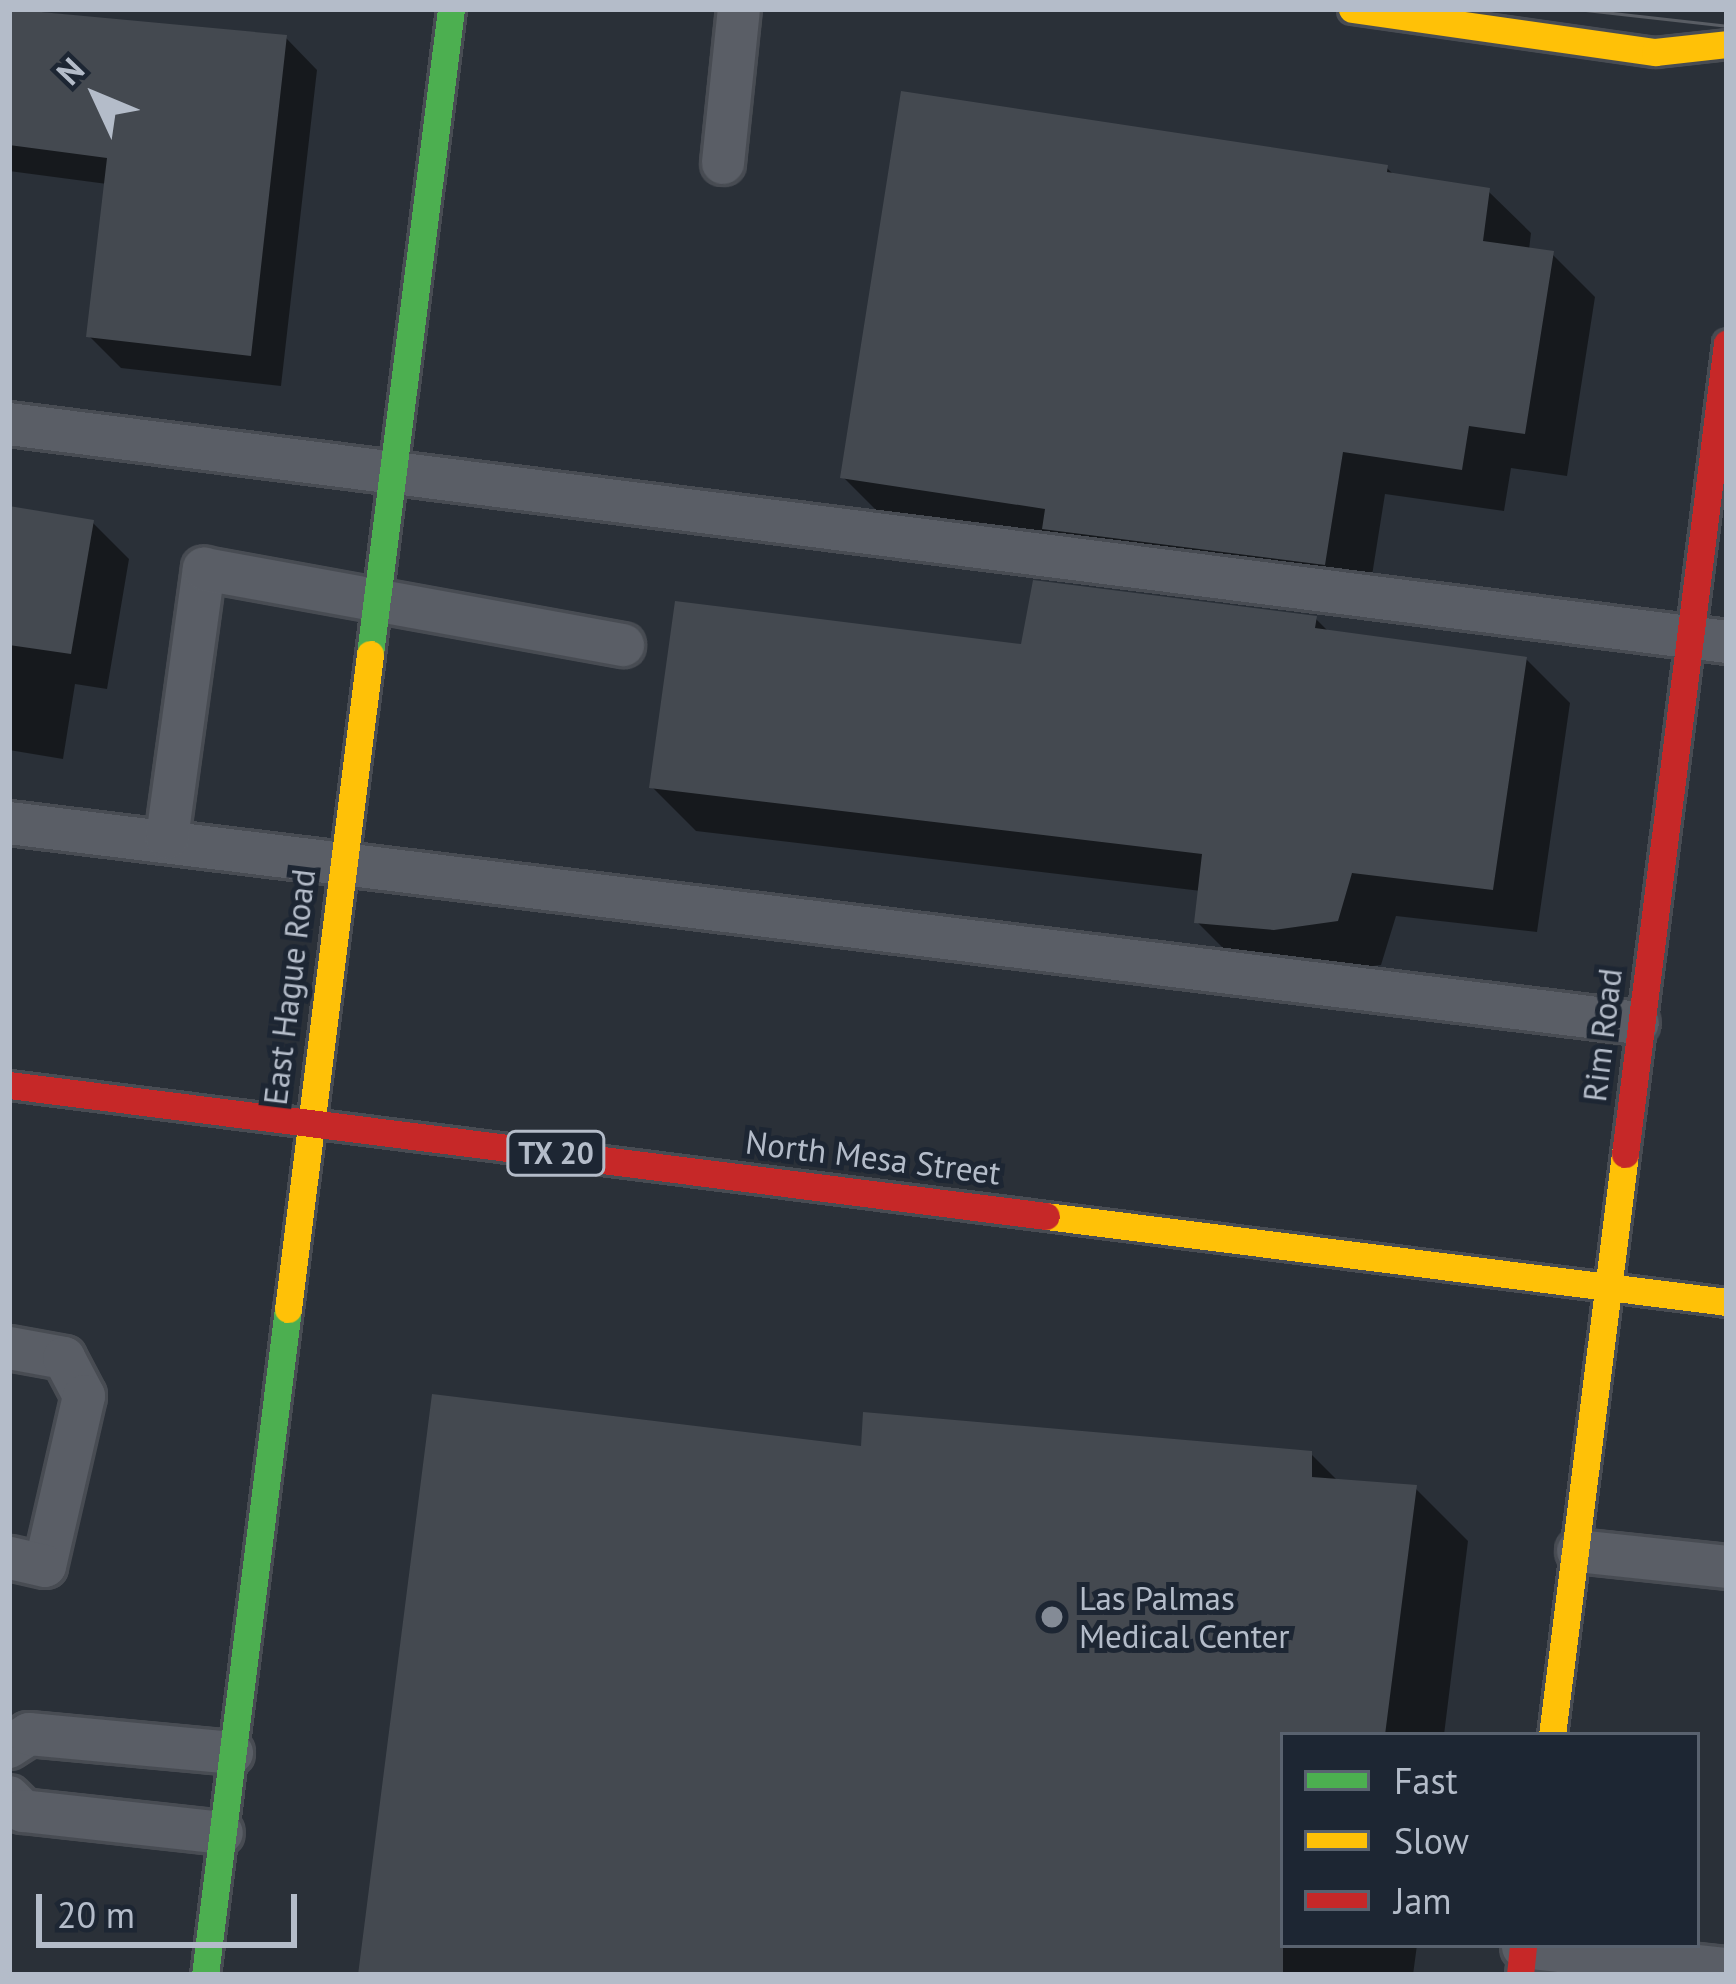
<!DOCTYPE html>
<html>
<head>
<meta charset="utf-8">
<style>
  body { margin:0 }
  #map { position:relative; width:1736px; height:1984px; overflow:hidden; background:#2a3038; font-family:"PT Sans",sans-serif }
  div>[style] { position:absolute }
  .shadow>* { inset:0; background:#0007 }
  .building>* { inset:0; background:#444950 }
  .roads { filter:drop-shadow(3px 0 #484c53) drop-shadow(-3px 0 #484c53) drop-shadow(0 3px #484c53) drop-shadow(0 -3px #484c53) }
  .lane>* { height:42px; margin:-21px; padding:0 21px; transform-origin:21px; border-radius:21px; background:#5a5e66 }
  .fast>* { height:27px; margin:-13.5px; padding:0 13.5px; transform-origin:13.5px; border-radius:13.5px; background:#4caf50 }
  .slow>* { height:27px; margin:-13.5px; padding:0 13.5px; transform-origin:13.5px; border-radius:13.5px; background:#ffc107 }
  .jam>* { height:27px; margin:-13.5px; padding:0 13.5px; transform-origin:13.5px; border-radius:13.5px; background:#c62828 }
  .tram>* { height:3px; margin:-1.5px; padding:0 1.5px; transform-origin:1.5px; border-radius:1.5px; background:#595d64 }
  .dots>* { width:33px; height:33px; translate:-50% -50%; box-sizing:border-box; border:6px solid #1d2633; border-radius:50% }
  span { translate:-50% -50%; white-space:nowrap; text-align:center; line-height:1.15; -webkit-text-stroke:10px #1d2633; paint-order:stroke }
  .shield-label span { padding:3px 9px; background:#1d2633; border:3px solid; border-radius:9px; -webkit-text-stroke-width:0 }
  .shield-label { font-size:30px; color:#b4bcc9; font-weight:700 }
  .street-label { font-size:33px; color:#b4bcc9 }
  .poi-label { font-size:33px; color:#b4bcc9 }
  .left { translate:0 -50%; text-align:left }
  .frame { position:absolute; inset:0; border:12px solid #b4bcc9; pointer-events:none }
  .legend { position:absolute; left:1280px; top:1732px; width:420px; height:216px; box-sizing:border-box; background:#1d2633; border:3px solid #59626f; margin:0; padding:15px 21px; list-style:none; font-size:36px; color:#b4bcc9 }
  .legend li { display:flex; align-items:center; gap:24px; height:60px }
  .legend b { width:60px; border:3px solid #59626f }
  .north { position:absolute; left:36px; top:36px; width:120px; height:120px; -webkit-text-stroke:9px #1d2633; paint-order:stroke; rotate:314deg; font-size:33px; font-weight:700; line-height:48px; text-align:center; color:#b4bcc9 }
  .north::after { content:''; display:block; margin:auto; width:42px; height:54px; background:#b4bcc9; clip-path:polygon(50% 0,100% 100%,50% 72%,0 100%) }
  .scale { position:absolute; left:36px; top:1894px; width:261px; height:54px; box-sizing:border-box; border:6px solid #b4bcc9; border-top:0; padding-left:15px; font-size:36px; line-height:42px; white-space:nowrap; color:#b4bcc9; -webkit-text-stroke:9px #1d2633; paint-order:stroke }
</style>
</head>
<body>
<div id="map">
  <div class="shadow">
    <div style="clip-path:polygon(9px 9px,286px 38px,317px 70px,281px 386px,121px 368px,89px 336px,107px 184px,9px 171px)"></div>
    <div style="clip-path:polygon(1386px 167px,1395px 176px,1488px 191px,1531px 233px,1529px 250px,1552px 254px,1595px 297px,1567px 476px,1511px 468px,1504px 511px,1385px 494px,1367px 607px,886px 520px,843px 477px)"></div>
    <div style="clip-path:polygon(9px 509px,93px 523px,129px 559px,107px 689px,75px 684px,63px 759px,9px 750px)"></div>
    <div style="clip-path:polygon(1316px 619px,1330px 633px,1526px 659px,1570px 703px,1537px 932px,1396px 916px,1381px 965px,1319px 973px,1241px 966px,1197px 922px,1201px 891px,696px 831px,652px 787px,1023px 648px)"></div>
    <div style="clip-path:polygon(864px 1450px,1311px 1454px,1339px 1482px,1415px 1488px,1468px 1541px,1444px 1735px,1283px 1735px,1283px 1945px,1417px 1945px,1413px 1975px,361px 1975px)"></div>
  </div>
  <div class="building">
    <div style="clip-path:polygon(9px 9px,287px 35px,251px 356px,86px 337px,107px 158px,9px 145px)"></div>
    <div style="clip-path:polygon(901px 91px,1388px 165px,1387px 172px,1490px 188px,1483px 241px,1554px 251px,1525px 434px,1469px 426px,1462px 470px,1343px 452px,1325px 565px,1042px 529px,1045px 509px,840px 478px)"></div>
    <div style="clip-path:polygon(9px 506px,94px 520px,71px 654px,9px 645px)"></div>
    <div style="clip-path:polygon(1033px 580px,1317px 616px,1315px 628px,1527px 657px,1493px 890px,1352px 873px,1338px 921px,1274px 930px,1194px 923px,1202px 854px,649px 788px,675px 601px,1021px 644px)"></div>
    <div style="clip-path:polygon(432px 1394px,861px 1446px,863px 1412px,1312px 1451px,1312px 1477px,1417px 1485px,1385px 1735px,1283px 1735px,1283px 1975px,358px 1975px)"></div>
  </div>
  <div class="roads">
    <div class="lane">
      <div style="left:723px;top:163px;width:155px;rotate:-84.1deg"></div>
      <div style="left:9px;top:424px;width:1732px;rotate:7.23deg"></div>
      <div style="left:9px;top:823px;width:1641px;rotate:7deg"></div>
      <div style="left:167px;top:838px;width:272px;rotate:-82.2deg"></div>
      <div style="left:204px;top:569px;width:426px;rotate:10.3deg"></div>
      <div style="left:9px;top:1348px;width:56px;rotate:10.3deg"></div>
      <div style="left:64px;top:1358px;width:43px;rotate:62.2deg"></div>
      <div style="left:84px;top:1396px;width:174px;rotate:102.9deg"></div>
      <div style="left:45px;top:1566px;width:37px;rotate:-167deg"></div>
      <div style="left:1578px;top:1551px;width:150px;rotate:6.1deg"></div>
      <div style="left:9px;top:1747px;width:24px;rotate:-33deg"></div>
      <div style="left:29px;top:1734px;width:204px;rotate:5.3deg"></div>
      <div style="left:9px;top:1797px;width:20px;rotate:45deg"></div>
      <div style="left:23px;top:1811px;width:200px;rotate:6.3deg"></div>
      <div style="left:1523px;top:1947px;width:205px;rotate:6.2deg"></div>
    </div>
    <div class="fast">
      <div style="left:370px;top:654px;width:650px;rotate:-82.84deg"></div>
      <div style="left:205px;top:1975px;width:671px;rotate:-82.9deg"></div>
    </div>
    <div class="slow">
      <div style="left:1352px;top:9px;width:306px;rotate:8.1deg"></div>
      <div style="left:1655px;top:52px;width:72px;rotate:-6.3deg"></div>
      <div style="left:1046px;top:1216px;width:686px;rotate:7.2deg"></div>
      <div style="left:288px;top:1309px;width:660px;rotate:-82.86deg"></div>
      <div style="left:1552px;top:1735px;width:586px;rotate:-82.84deg"></div>
    </div>
    <div class="jam">
      <div style="left:9px;top:1085px;width:1045px;rotate:7.2deg"></div>
      <div style="left:1625px;top:1154px;width:817px;rotate:-82.83deg"></div>
      <div style="left:1520px;top:1975px;width:30px;rotate:-84deg"></div>
    </div>
  </div>
  <div class="tram">
    <div style="left:1576px;top:9px;width:152px;rotate:6.4deg"></div>
  </div>
  <div class="dots">
    <div style="left:1052px;top:1617px;background:#848b96"></div>
  </div>
  <div class="shield-label">
    <span style="left:556px;top:1153px">TX 20</span>
  </div>
  <div class="street-label">
    <span style="left:289px;top:987px;rotate:-83deg">East Hague Road</span>
    <span style="left:1602px;top:1035px;rotate:-83deg">Rim Road</span>
    <span style="left:873px;top:1157px;rotate:7deg">North Mesa Street</span>
  </div>
  <div class="poi-label">
    <span class="left" style="left:1079px;top:1617px">Las Palmas<br>Medical Center</span>
  </div>
  <div class="frame"></div>
  <ul class="legend">
  <li><b style="height:15px;background:#4caf50"></b>Fast</li>
  <li><b style="height:15px;background:#ffc107"></b>Slow</li>
  <li><b style="height:15px;background:#c62828"></b>Jam</li>
  </ul>
  <div class="north">N</div>
  <div class="scale">20 m</div>
</div>
</body>
</html>
